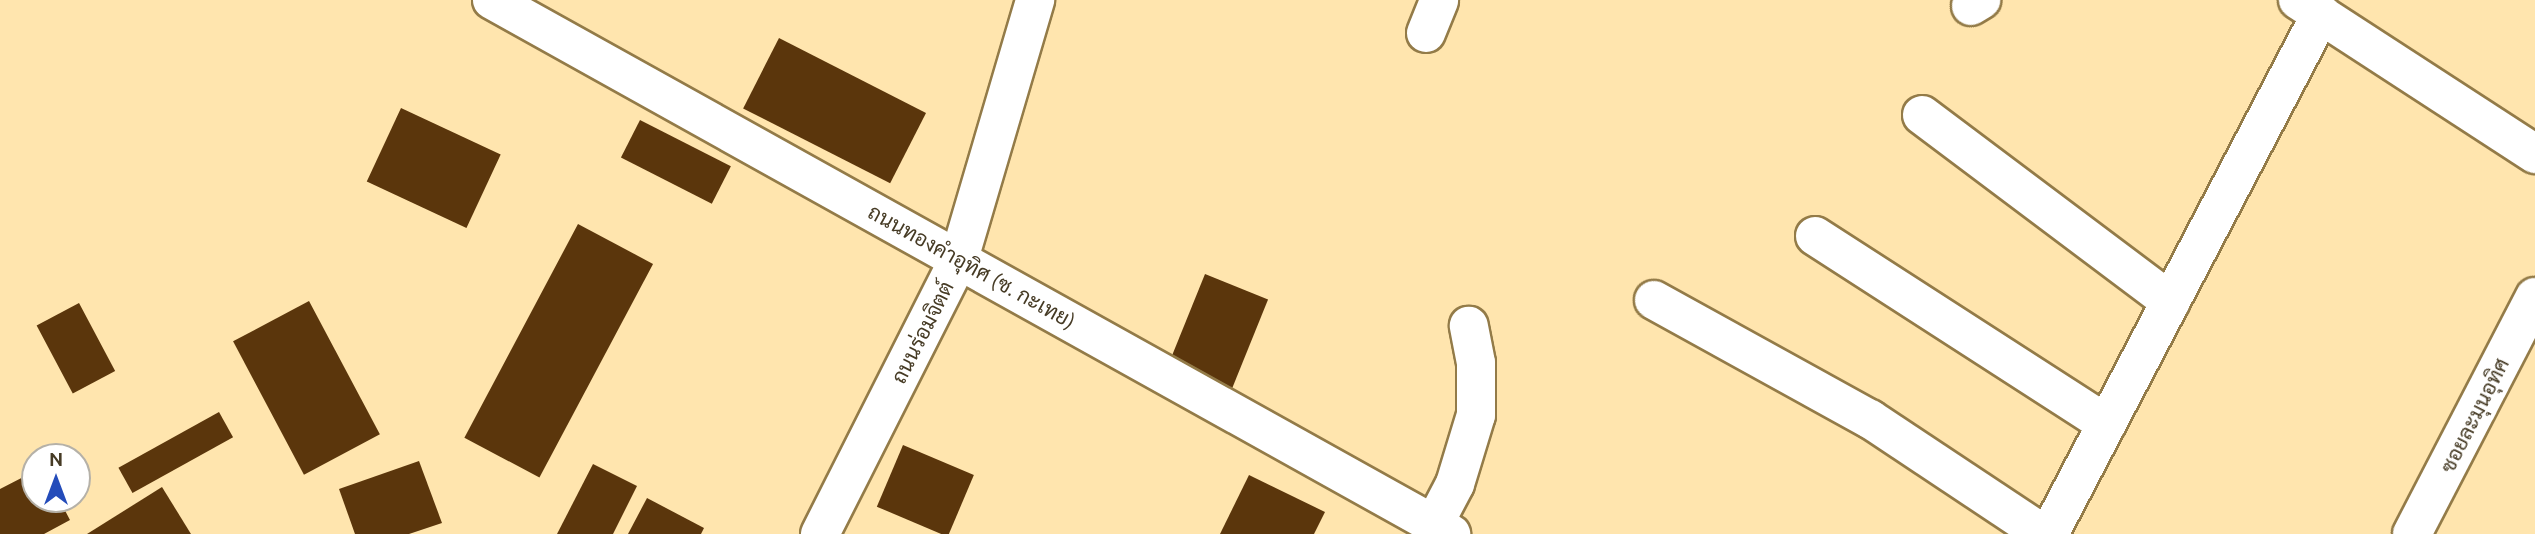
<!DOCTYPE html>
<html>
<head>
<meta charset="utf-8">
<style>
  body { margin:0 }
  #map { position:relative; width:2535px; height:534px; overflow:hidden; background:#ffe5ae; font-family:Ubuntu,Sarabun,sans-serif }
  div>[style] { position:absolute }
  .building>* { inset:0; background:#5b360c; transform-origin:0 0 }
  .roads { filter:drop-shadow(2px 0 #937b48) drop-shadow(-2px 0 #937b48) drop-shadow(0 2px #937b48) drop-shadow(0 -2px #937b48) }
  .minor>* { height:38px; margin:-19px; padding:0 19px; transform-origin:19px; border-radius:19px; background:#fff }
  span { translate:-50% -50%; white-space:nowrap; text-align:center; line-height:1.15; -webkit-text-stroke:7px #fff; paint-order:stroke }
  .street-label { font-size:21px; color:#463b25 }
  .north { position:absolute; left:21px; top:443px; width:70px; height:70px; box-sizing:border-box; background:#fff; border:2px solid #b5b1a8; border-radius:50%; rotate:0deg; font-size:19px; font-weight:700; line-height:28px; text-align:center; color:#463b25 }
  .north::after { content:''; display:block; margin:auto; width:24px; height:32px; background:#244cba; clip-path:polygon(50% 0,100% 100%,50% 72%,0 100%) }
</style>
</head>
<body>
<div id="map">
  <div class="building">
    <div style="left:779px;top:38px;width:165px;height:79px;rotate:27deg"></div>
    <div style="left:401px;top:108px;width:110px;height:81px;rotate:25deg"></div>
    <div style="left:640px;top:120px;width:102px;height:42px;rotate:27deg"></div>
    <div style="left:578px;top:224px;width:85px;height:242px;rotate:28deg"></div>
    <div style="left:1205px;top:274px;width:68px;height:99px;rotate:22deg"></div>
    <div style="left:309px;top:301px;width:151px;height:86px;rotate:62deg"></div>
    <div style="left:79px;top:303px;width:77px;height:48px;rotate:62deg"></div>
    <div style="left:219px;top:412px;width:29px;height:115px;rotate:61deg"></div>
    <div style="left:903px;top:445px;width:77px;height:67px;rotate:23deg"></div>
    <div style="clip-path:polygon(419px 461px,442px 523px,409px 534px,355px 534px,339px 489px)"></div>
    <div style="clip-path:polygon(593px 464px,637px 486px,613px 534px,557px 534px)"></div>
    <div style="clip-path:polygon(35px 471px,35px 499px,59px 499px,70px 520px,44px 534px,0 534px,0 489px)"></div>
    <div style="clip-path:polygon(1249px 475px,1325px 512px,1314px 534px,1220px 534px)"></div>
    <div style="clip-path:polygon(162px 487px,191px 534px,87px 534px)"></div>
    <div style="clip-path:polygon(647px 498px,704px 528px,701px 534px,628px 534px)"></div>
  </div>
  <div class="roads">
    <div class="minor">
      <div style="left:492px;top:0;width:1098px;rotate:29.11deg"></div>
      <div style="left:2298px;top:0;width:283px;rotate:33deg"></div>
      <div style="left:1971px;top:6px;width:12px;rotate:-31deg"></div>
      <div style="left:1426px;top:33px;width:35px;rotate:-68deg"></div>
      <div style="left:1922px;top:115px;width:311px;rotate:36.9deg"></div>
      <div style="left:1815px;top:236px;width:347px;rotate:32.8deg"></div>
      <div style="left:1654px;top:300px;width:247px;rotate:28.9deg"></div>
      <div style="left:1870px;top:419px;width:208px;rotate:33.6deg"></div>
      <div style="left:1434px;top:524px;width:45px;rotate:-62.3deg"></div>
      <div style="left:1455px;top:484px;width:72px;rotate:-73.1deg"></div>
      <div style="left:1476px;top:415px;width:52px;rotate:-90deg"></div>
      <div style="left:1476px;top:363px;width:38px;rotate:-101deg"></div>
      <div style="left:820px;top:534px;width:308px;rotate:-63.2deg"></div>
      <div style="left:959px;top:259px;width:270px;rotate:-73.6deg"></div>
      <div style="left:2049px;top:534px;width:587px;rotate:-62.39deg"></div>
      <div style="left:2412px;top:534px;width:267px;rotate:-62.6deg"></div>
    </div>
  </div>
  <div class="street-label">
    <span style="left:972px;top:266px;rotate:29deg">ถนนทองคำอุทิศ (ซ. กะเทย)</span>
    <span style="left:922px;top:332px;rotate:-63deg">ถนนร่อมจิตต์</span>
    <span style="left:2474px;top:415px;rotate:-63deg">ซอยละมุนอุทิศ</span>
  </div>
  <div class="north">N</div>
</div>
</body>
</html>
